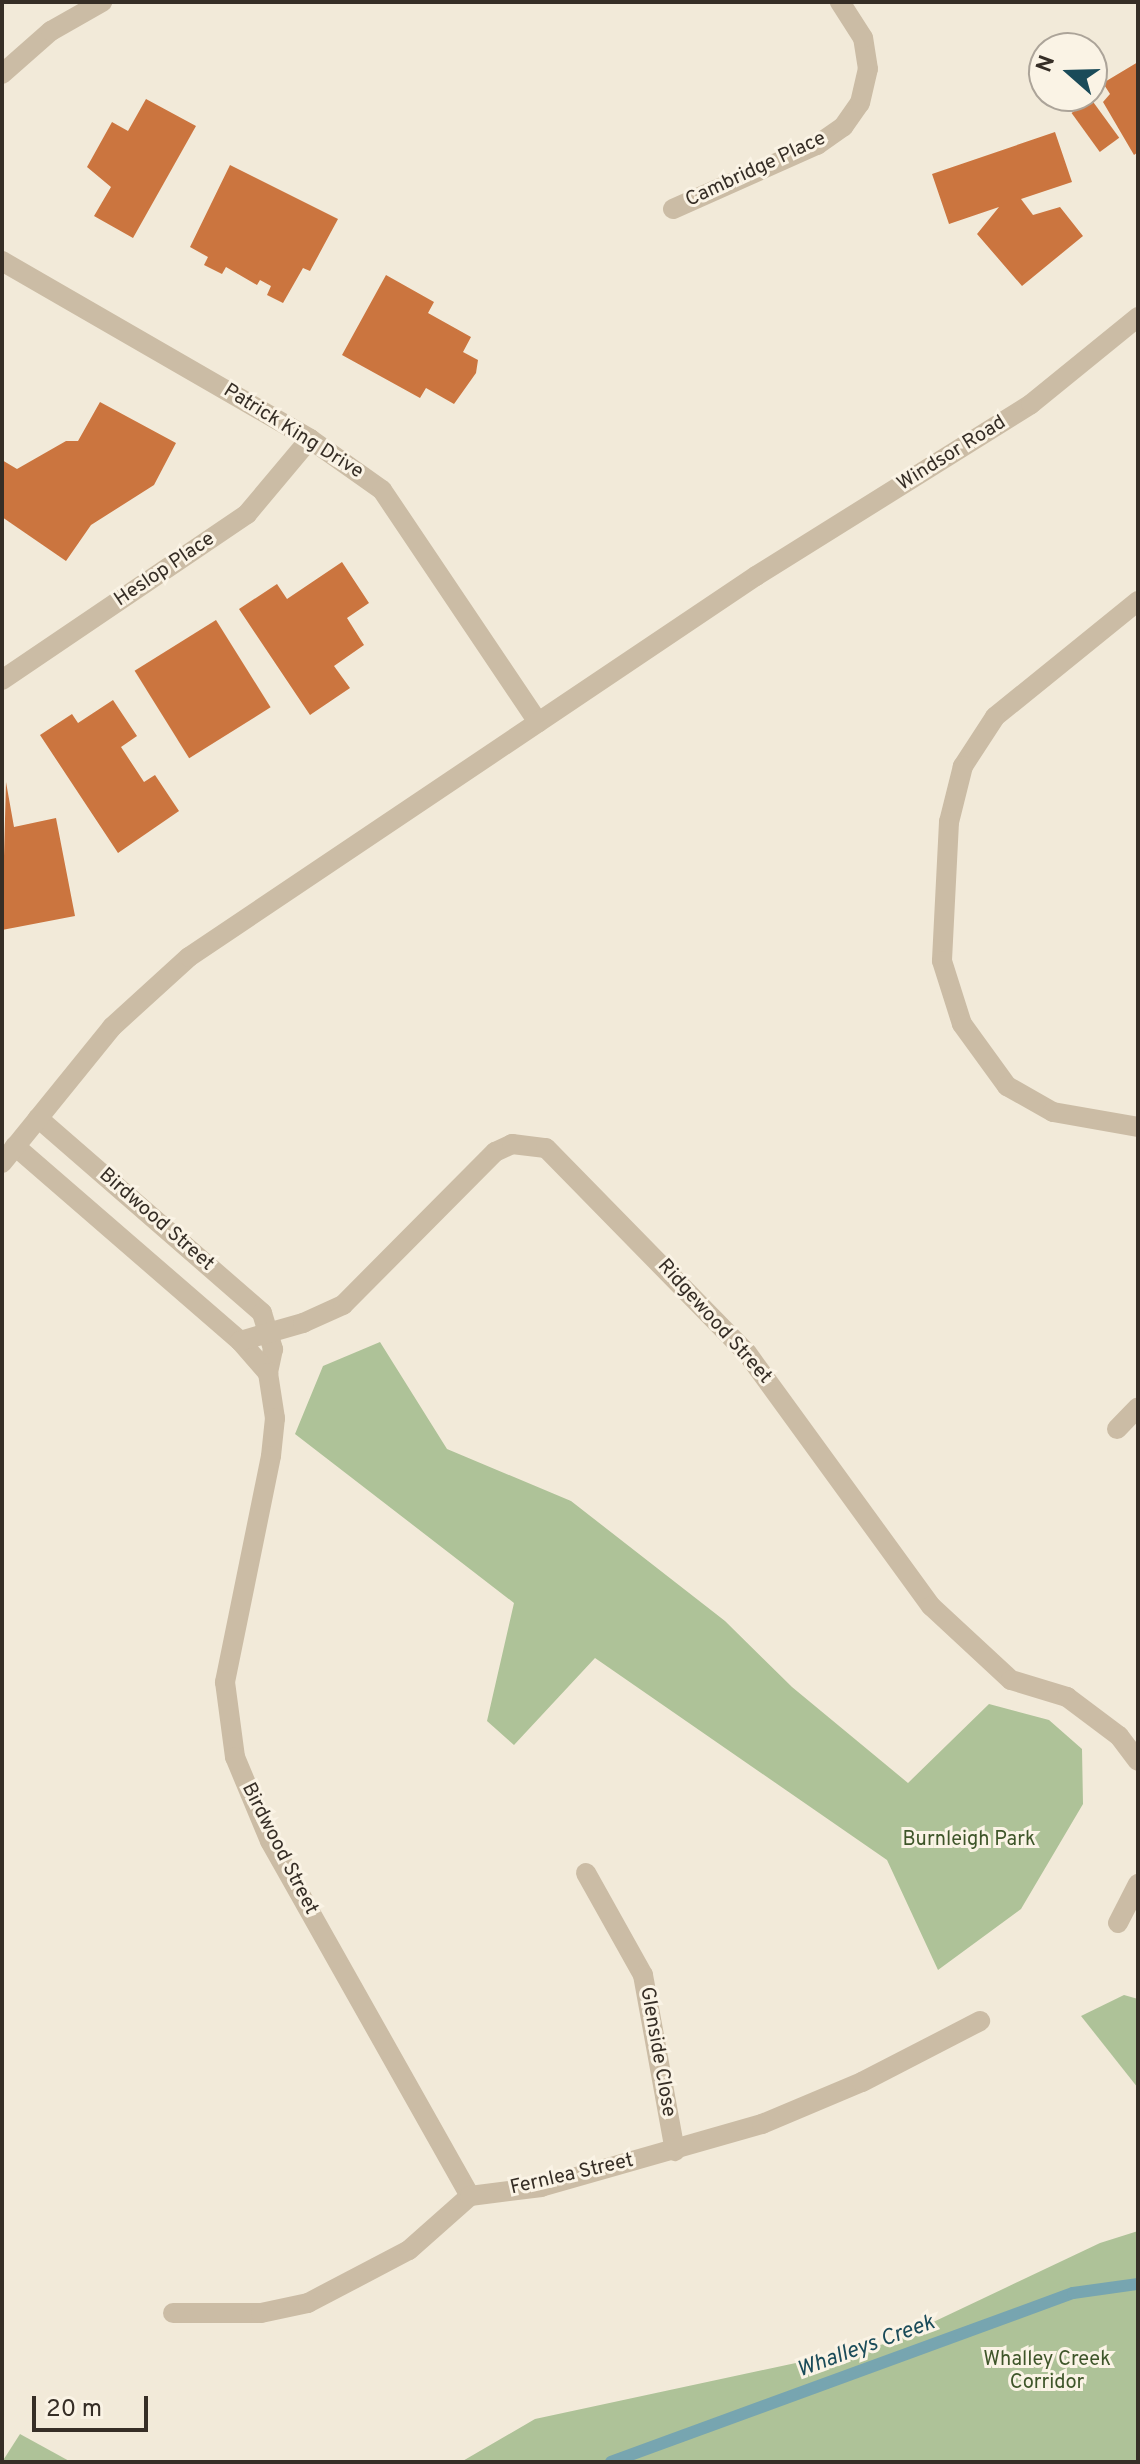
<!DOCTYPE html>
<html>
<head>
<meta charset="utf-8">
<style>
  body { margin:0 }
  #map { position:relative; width:1140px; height:2464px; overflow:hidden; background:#f2ead9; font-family:Overpass,sans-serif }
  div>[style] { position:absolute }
  .green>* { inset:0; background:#aec298 }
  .stream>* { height:12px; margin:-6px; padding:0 6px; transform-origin:6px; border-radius:6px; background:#77a5b0 }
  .building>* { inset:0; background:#cb753f; transform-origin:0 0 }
  .minor>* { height:20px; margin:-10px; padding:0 10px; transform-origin:10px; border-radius:10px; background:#cbbca5 }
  span { translate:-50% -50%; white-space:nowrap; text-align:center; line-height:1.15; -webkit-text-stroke:6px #faf3e5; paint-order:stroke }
  .street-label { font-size:20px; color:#362e26 }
  .park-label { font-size:20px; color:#3e5529 }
  .water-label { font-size:22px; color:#1a4b59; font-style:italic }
  .frame { position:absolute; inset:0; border:4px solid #362e26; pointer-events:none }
  .north { position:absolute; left:1028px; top:32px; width:80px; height:80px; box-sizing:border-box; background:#faf3e5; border:2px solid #aca499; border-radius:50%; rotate:290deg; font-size:22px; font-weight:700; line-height:32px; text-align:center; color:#362e26 }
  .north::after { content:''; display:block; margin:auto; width:28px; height:36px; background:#1a4b59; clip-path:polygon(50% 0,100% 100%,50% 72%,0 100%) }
  .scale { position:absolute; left:32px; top:2396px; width:116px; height:36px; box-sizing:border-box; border:4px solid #362e26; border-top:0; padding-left:10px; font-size:24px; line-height:28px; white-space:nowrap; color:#362e26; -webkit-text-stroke:6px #faf3e5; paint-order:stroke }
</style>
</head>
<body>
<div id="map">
  <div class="green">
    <div style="clip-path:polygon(380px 1342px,447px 1449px,571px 1501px,725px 1621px,792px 1687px,908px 1783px,989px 1704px,1049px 1720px,1082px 1749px,1083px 1804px,1021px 1909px,938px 1970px,887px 1860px,595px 1658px,514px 1745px,487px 1721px,514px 1603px,295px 1434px,323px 1366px)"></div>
    <div style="clip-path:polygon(1124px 1995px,1138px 1999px,1138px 2088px,1081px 2016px)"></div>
    <div style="clip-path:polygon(1138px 2231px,1138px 2462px,461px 2462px,535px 2419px,889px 2343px,1100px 2243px)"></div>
    <div style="clip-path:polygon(20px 2434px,71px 2462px,2px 2462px)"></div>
  </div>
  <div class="stream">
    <div style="left:611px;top:2462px;width:492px;rotate:-20.1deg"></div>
    <div style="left:1073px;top:2293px;width:66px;rotate:-7.9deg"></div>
  </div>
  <div class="building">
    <div style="clip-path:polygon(1138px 62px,1138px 152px,1134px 155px,1103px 102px,1110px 94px,1103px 83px)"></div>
    <div style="clip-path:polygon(146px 99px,196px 126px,133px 238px,94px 216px,111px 187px,87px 167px,112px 122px,128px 131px)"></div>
    <div style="left:1091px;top:99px;width:48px;height:24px;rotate:54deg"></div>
    <div style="clip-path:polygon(1055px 132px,1072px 182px,1021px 199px,1033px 215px,1060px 207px,1083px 236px,1022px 286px,977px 234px,999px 207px,949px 224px,932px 174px)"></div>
    <div style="clip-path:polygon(230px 165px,338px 219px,310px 271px,303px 268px,283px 303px,267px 295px,271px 286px,260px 280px,257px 285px,226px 267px,222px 274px,204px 265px,208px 257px,190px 247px)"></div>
    <div style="clip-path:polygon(386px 275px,434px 302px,428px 313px,471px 337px,463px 352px,478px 360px,476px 373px,454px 404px,426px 388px,420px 398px,342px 355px)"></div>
    <div style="clip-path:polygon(100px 402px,176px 443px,154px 485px,91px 525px,66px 561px,2px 517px,2px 460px,17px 469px,66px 441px,78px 441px)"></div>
    <div style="clip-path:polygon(342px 562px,369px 603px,347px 618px,364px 645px,334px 666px,350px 688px,310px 715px,239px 609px,277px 584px,287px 599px)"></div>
    <div style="left:216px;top:620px;width:103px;height:96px;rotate:58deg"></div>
    <div style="clip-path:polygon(113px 700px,137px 736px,121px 747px,144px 782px,155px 775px,179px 811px,118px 853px,40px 735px,72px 714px,78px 723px)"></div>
    <div style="clip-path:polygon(6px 782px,14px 827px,56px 818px,75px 916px,2px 930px)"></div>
  </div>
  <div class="minor">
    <div style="left:2px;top:74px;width:65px;rotate:-41.3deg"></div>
    <div style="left:51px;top:31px;width:59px;rotate:-29.6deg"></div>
    <div style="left:673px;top:209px;width:158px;rotate:-24deg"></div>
    <div style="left:817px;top:145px;width:32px;rotate:-35deg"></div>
    <div style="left:843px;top:127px;width:29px;rotate:-55deg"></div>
    <div style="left:860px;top:103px;width:35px;rotate:-77deg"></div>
    <div style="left:868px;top:69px;width:31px;rotate:-99deg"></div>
    <div style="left:863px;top:38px;width:43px;rotate:-122.6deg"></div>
    <div style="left:2px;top:261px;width:356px;rotate:30deg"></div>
    <div style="left:310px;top:439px;width:88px;rotate:35.3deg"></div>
    <div style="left:382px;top:490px;width:280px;rotate:56.1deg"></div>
    <div style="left:1138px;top:601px;width:184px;rotate:141deg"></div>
    <div style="left:995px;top:717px;width:59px;rotate:123.1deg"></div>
    <div style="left:963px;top:766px;width:58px;rotate:104deg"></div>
    <div style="left:949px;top:822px;width:139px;rotate:92.9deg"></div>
    <div style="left:942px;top:961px;width:66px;rotate:72.4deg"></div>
    <div style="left:962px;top:1024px;width:77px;rotate:54deg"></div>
    <div style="left:1007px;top:1086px;width:53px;rotate:29.5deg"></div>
    <div style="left:1053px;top:1112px;width:86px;rotate:10deg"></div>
    <div style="left:2px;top:680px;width:296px;rotate:-34.1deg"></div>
    <div style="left:247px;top:514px;width:98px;rotate:-50deg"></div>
    <div style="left:38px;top:1118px;width:297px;rotate:41deg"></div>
    <div style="left:262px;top:1313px;width:38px;rotate:73deg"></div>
    <div style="left:273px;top:1349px;width:25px;rotate:102deg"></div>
    <div style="left:15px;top:1146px;width:298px;rotate:40.9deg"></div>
    <div style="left:240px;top:1341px;width:43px;rotate:48.8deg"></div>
    <div style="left:268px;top:1373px;width:46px;rotate:81.2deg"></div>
    <div style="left:275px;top:1418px;width:38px;rotate:96deg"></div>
    <div style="left:271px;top:1456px;width:231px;rotate:101.5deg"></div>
    <div style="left:225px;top:1682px;width:76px;rotate:82.4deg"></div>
    <div style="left:235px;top:1757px;width:91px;rotate:67.4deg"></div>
    <div style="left:270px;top:1841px;width:407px;rotate:60.6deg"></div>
    <div style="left:2px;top:1163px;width:175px;rotate:-51deg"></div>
    <div style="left:112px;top:1027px;width:104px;rotate:-42.3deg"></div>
    <div style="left:189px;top:957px;width:683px;rotate:-33.9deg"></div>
    <div style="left:756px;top:576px;width:324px;rotate:-32deg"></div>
    <div style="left:1031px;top:404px;width:138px;rotate:-39.1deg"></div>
    <div style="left:240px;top:1341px;width:66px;rotate:-15.9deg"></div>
    <div style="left:303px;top:1323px;width:44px;rotate:-24.2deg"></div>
    <div style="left:343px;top:1305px;width:216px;rotate:-45.2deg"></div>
    <div style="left:495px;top:1152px;width:19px;rotate:-25deg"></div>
    <div style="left:512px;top:1144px;width:34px;rotate:7deg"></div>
    <div style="left:546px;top:1148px;width:287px;rotate:45.6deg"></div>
    <div style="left:747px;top:1353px;width:313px;rotate:54deg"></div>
    <div style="left:931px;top:1606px;width:109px;rotate:42.8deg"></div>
    <div style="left:1011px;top:1680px;width:59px;rotate:16.9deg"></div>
    <div style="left:1067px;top:1697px;width:65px;rotate:36.9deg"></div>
    <div style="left:1119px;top:1736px;width:31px;rotate:53deg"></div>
    <div style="left:1117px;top:1429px;width:30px;rotate:-46deg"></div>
    <div style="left:586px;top:1873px;width:117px;rotate:60.8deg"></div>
    <div style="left:643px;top:1975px;width:179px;rotate:79.7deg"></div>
    <div style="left:1118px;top:1923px;width:44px;rotate:-62.9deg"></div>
    <div style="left:173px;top:2313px;width:88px"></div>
    <div style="left:261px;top:2313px;width:48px;rotate:-12deg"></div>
    <div style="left:308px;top:2303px;width:114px;rotate:-27.7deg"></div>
    <div style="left:409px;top:2250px;width:81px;rotate:-41.5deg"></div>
    <div style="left:470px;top:2196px;width:72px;rotate:-7.2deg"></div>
    <div style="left:541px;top:2187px;width:230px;rotate:-15.9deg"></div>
    <div style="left:762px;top:2124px;width:108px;rotate:-22.8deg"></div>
    <div style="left:862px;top:2082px;width:133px;rotate:-27.3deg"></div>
  </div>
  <div class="street-label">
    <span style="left:756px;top:170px;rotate:-25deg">Cambridge Place</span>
    <span style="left:293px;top:432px;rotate:32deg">Patrick King Drive</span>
    <span style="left:952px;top:454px;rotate:-32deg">Windsor Road</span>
    <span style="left:165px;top:570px;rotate:-34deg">Heslop Place</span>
    <span style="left:156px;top:1220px;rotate:41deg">Birdwood Street</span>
    <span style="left:714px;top:1322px;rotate:48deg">Ridgewood Street</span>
    <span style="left:279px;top:1849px;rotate:63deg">Birdwood Street</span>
    <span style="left:657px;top:2052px;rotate:80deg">Glenside Close</span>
    <span style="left:572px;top:2175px;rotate:-13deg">Fernlea Street</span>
  </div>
  <div class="park-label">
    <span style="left:969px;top:1840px">Burnleigh Park</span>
    <span style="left:1047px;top:2372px">Whalley Creek<br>Corridor</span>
  </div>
  <div class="water-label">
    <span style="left:866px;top:2347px;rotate:-20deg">Whalleys Creek</span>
  </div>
  <div class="frame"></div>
  <div class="north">N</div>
  <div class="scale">20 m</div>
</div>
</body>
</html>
